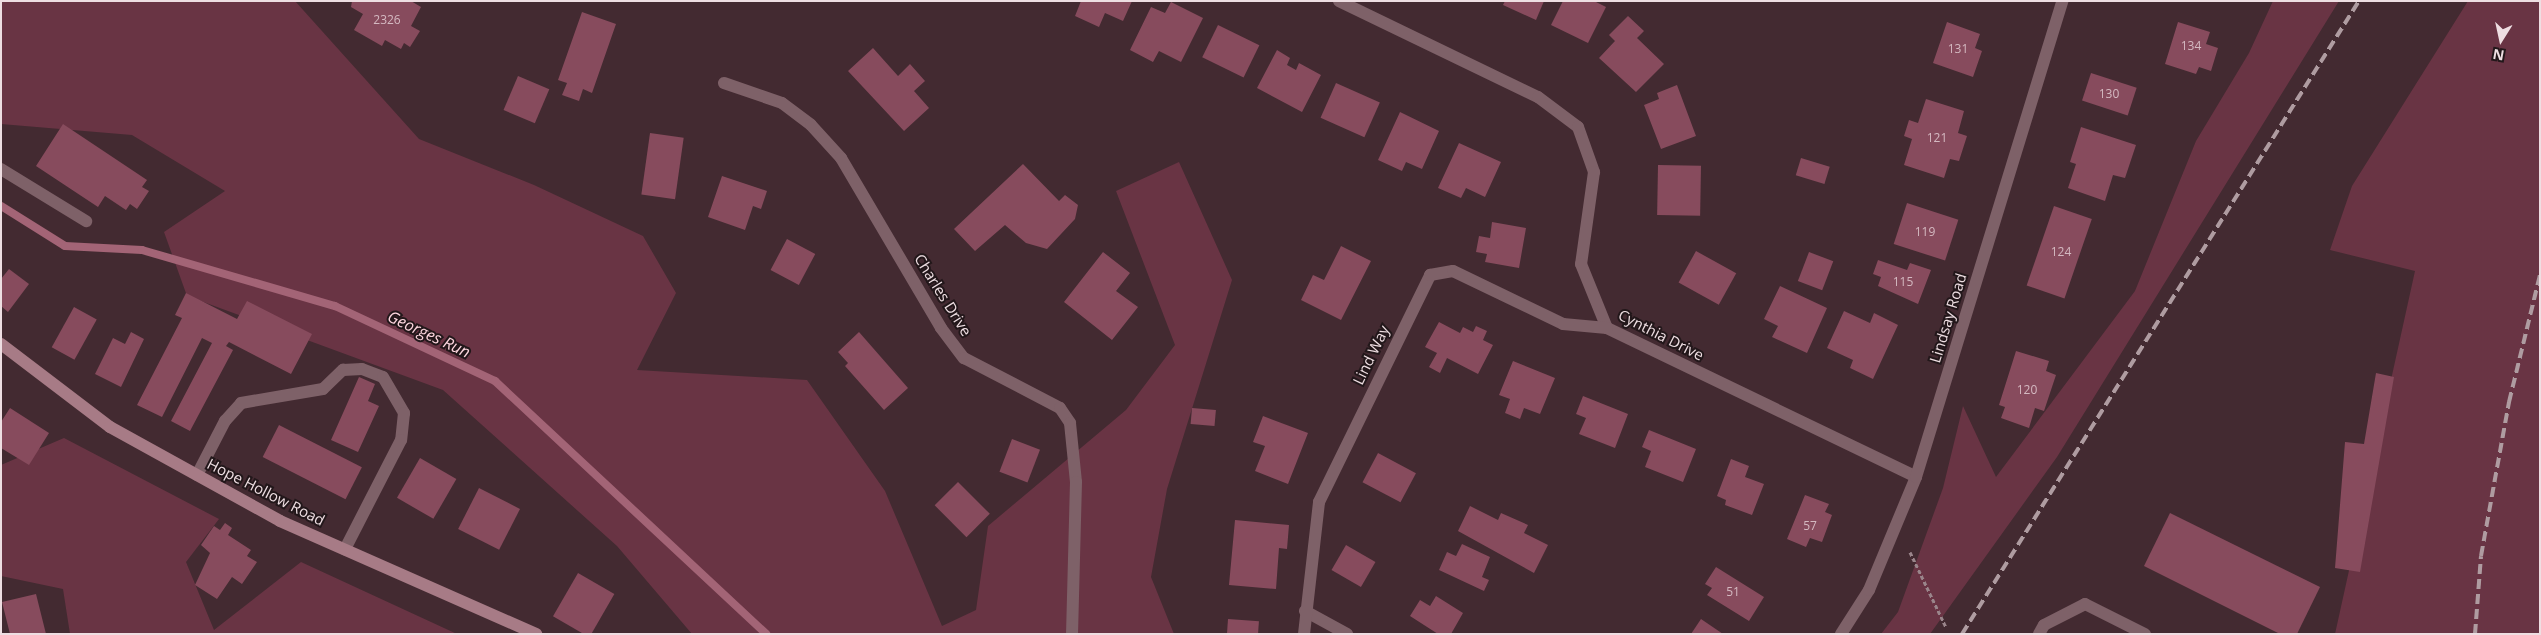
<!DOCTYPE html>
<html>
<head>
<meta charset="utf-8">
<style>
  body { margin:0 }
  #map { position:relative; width:2541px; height:635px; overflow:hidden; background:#432a31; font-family:"Open Sans",sans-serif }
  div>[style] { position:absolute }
  .green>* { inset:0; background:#693444 }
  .stream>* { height:8px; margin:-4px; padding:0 4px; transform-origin:4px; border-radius:4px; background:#a36476 }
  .building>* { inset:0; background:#874b5d; transform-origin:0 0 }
  .path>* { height:3px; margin-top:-1.5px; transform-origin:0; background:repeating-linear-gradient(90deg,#9a858b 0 4px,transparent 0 6.5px) }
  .lane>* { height:12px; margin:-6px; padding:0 6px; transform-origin:6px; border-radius:6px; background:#7e6168 }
  .street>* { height:12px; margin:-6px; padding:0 6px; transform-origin:6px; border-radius:6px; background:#7e6168 }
  .secondary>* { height:12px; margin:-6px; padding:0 6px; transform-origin:6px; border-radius:6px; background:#a77b86 }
  .rail>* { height:4px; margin-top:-2px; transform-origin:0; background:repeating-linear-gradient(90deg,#af9ca1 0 10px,transparent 0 15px) }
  span { translate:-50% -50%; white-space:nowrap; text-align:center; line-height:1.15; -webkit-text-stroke:4px #22171a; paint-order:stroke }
  .number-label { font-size:12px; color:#d4b9c1 }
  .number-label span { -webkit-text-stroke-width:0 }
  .street-label { font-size:15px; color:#eedee2 }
  .water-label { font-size:16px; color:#fcd5de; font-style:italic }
  .frame { position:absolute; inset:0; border:2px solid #eedee2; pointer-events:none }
  .north { position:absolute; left:2476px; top:15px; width:50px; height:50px; -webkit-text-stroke:4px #22171a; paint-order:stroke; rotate:190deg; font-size:14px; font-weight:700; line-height:20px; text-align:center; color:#eedee2 }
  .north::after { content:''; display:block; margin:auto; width:18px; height:22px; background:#eedee2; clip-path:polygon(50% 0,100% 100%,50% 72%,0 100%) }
</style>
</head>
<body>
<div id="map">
  <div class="green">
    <div style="clip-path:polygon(1px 1px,295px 1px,419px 139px,534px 185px,643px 236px,676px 293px,637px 370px,807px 380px,885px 491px,942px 626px,976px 610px,988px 526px,1126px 410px,1175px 345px,1116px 191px,1179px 162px,1232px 280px,1167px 489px,1151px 577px,1174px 634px,692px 634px,617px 546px,443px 390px,187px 296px,164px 232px,225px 191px,132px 135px,1px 124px)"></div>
    <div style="clip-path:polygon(2273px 1px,2339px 1px,2057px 457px,1930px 634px,1881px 634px,1898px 612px,1943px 488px,1963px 406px,1996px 477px,2135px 291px,2196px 141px,2249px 53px)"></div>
    <div style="clip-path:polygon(2468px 1px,2540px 1px,2540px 634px,2335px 634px,2415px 271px,2330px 250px,2352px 186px)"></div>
    <div style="clip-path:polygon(64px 438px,219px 519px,186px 562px,214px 630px,301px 562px,457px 634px,70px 634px,63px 589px,1px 576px,1px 465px)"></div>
  </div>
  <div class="stream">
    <div style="left:1px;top:206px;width:75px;rotate:32deg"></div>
    <div style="left:65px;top:246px;width:77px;rotate:3deg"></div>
    <div style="left:142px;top:250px;width:201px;rotate:16.2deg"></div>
    <div style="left:335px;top:306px;width:177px;rotate:25.1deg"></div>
    <div style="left:495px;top:381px;width:371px;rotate:43deg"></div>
  </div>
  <div class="building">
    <div style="clip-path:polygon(352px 1px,411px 1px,421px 7px,411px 26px,420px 31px,410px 47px,404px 43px,401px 49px,385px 40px,382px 46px,354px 30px,363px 14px,351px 7px)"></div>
    <div style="clip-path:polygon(1081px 1px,1132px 1px,1123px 21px,1105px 13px,1099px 27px,1075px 16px)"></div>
    <div style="clip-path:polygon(1505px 1px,1544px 1px,1536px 20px,1503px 5px)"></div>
    <div style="clip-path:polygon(1563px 1px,1594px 1px,1606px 7px,1588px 43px,1551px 25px)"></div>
    <div style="clip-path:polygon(1171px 2px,1203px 18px,1181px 62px,1159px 51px,1153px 62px,1130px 50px,1151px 7px,1165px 13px)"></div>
    <div style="clip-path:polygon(582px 12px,616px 24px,592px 93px,583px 89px,579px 101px,562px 95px,567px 83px,558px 80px)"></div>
    <div style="clip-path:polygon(1628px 16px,1644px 31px,1637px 38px,1664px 64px,1636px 92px,1599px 58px,1615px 41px,1609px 35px)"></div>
    <div style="clip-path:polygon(1947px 22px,1980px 34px,1975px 48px,1982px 51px,1973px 77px,1933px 63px)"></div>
    <div style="clip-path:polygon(2178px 22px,2210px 32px,2206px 44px,2218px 48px,2211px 71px,2199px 67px,2196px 74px,2165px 64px)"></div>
    <div style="left:1218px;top:25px;width:46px;height:36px;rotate:26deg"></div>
    <div style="clip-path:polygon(873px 48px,898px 76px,910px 64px,925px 81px,914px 91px,929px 108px,904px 131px,848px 71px)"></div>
    <div style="clip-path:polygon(1277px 50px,1290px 58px,1287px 65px,1296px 70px,1299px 63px,1321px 75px,1302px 112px,1257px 88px)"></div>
    <div style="left:2091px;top:73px;width:48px;height:29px;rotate:18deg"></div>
    <div style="left:518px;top:76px;width:34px;height:37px;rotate:23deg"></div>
    <div style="left:1336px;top:83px;width:48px;height:38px;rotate:24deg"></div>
    <div style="clip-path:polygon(1677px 85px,1696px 136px,1661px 149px,1644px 105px,1659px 99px,1657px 93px)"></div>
    <div style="clip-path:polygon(1926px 99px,1964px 111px,1958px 133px,1967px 136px,1959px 161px,1950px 159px,1944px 178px,1904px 165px,1912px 139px,1904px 136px,1909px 120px,1918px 123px)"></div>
    <div style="clip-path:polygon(1400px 112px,1439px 131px,1422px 169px,1406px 162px,1402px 171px,1378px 160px)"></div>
    <div style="clip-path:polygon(63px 124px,147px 180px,142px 187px,149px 191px,137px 209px,130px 204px,126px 210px,105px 196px,98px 207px,36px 166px)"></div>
    <div style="clip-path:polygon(2081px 127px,2136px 145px,2125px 178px,2113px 175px,2105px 201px,2068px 188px,2076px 164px,2070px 162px)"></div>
    <div style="left:650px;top:133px;width:34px;height:62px;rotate:8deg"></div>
    <div style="clip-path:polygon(1459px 143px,1501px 162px,1485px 197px,1466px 188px,1461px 198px,1438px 188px)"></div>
    <div style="left:1801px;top:158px;width:30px;height:18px;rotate:17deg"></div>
    <div style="clip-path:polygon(1023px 164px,1059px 201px,1065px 195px,1078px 205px,1075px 219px,1047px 249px,1026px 243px,1005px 225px,975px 251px,954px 229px)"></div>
    <div style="left:1658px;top:165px;width:43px;height:50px;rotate:1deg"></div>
    <div style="clip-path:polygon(722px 176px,767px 191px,761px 209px,753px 206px,745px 230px,708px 217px)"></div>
    <div style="left:1907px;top:203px;width:54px;height:43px;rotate:18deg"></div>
    <div style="left:2054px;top:206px;width:40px;height:84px;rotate:19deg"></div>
    <div style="clip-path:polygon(1492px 222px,1526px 228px,1519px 268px,1485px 262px,1487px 254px,1476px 252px,1479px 236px,1490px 238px)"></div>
    <div style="left:787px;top:239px;width:32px;height:35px;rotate:28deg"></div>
    <div style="clip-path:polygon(1341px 246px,1371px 261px,1341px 320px,1301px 300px,1313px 275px,1324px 280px)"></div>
    <div style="left:1696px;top:251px;width:46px;height:36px;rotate:29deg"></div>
    <div style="clip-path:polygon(1103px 252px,1130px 273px,1116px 291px,1138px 307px,1112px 340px,1064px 302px)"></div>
    <div style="left:1809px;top:252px;width:26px;height:31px;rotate:21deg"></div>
    <div style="clip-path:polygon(1878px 260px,1907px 270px,1910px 263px,1931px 270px,1918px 304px,1878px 286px,1881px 277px,1873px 274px)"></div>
    <div style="clip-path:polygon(9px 269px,29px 284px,8px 312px,1px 306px,1px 279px)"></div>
    <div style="clip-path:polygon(1780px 286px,1827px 308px,1807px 353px,1772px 337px,1778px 326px,1764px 319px)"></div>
    <div style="clip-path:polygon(186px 293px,237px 319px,247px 301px,312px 334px,291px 374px,229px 342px,226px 346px,233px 350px,190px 431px,171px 421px,212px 343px,202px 338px,162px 417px,137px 405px,182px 318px,175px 315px)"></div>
    <div style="left:74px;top:307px;width:26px;height:46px;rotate:29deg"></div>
    <div style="clip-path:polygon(1844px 311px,1870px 323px,1874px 313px,1898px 325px,1873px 379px,1850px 368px,1853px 360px,1827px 348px)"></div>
    <div style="clip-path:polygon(1439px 322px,1460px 333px,1463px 327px,1473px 332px,1476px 326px,1487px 331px,1483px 340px,1493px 345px,1478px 374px,1447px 358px,1440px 373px,1429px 367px,1437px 353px,1425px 347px)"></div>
    <div style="clip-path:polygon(131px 332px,144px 339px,121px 387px,95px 374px,113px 338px,125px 344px)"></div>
    <div style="clip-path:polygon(859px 332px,908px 388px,884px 410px,845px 366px,848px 363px,838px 352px)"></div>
    <div style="clip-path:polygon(2016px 351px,2049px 361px,2046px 371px,2056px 375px,2044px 411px,2035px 408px,2029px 428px,2001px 418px,2005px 407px,1999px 405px)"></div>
    <div style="clip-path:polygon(1513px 361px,1555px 378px,1540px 414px,1524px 408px,1520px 419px,1505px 413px,1510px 399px,1499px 395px)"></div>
    <div style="clip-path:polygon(2376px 373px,2394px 377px,2360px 572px,2335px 568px,2345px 442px,2364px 444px)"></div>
    <div style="clip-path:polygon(359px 377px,375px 384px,368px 401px,379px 406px,358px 452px,331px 440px)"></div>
    <div style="clip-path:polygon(1583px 396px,1628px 414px,1615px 448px,1579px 434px,1586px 418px,1576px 414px)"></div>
    <div style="clip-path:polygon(10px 408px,49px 433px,29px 465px,1px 448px,1px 422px)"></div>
    <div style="left:1192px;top:408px;width:24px;height:16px;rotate:5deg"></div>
    <div style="clip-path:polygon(1263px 416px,1308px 433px,1288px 484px,1255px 471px,1265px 446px,1253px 442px)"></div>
    <div style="left:279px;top:425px;width:93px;height:36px;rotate:27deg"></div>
    <div style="clip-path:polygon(1649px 430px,1696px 449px,1683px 482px,1645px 467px,1651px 451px,1642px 447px)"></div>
    <div style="left:1012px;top:439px;width:30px;height:35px;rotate:21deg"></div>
    <div style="left:1378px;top:453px;width:43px;height:33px;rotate:28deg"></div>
    <div style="left:420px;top:458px;width:42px;height:46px;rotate:30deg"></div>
    <div style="clip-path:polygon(1731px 459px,1749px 466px,1745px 477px,1764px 484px,1752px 515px,1725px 505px,1726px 500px,1717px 496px)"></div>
    <div style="left:958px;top:482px;width:45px;height:33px;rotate:45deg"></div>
    <div style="left:479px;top:488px;width:46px;height:46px;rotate:27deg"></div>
    <div style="clip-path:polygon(1805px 495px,1829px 504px,1825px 512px,1832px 515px,1822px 542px,1810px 538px,1806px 547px,1787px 539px)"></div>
    <div style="clip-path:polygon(1470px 506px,1498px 520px,1501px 513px,1528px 525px,1524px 533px,1548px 545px,1534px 573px,1458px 531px)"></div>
    <div style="clip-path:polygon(2170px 513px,2320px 587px,2297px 634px,2280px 634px,2144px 566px)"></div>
    <div style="clip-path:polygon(1235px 520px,1289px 525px,1287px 549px,1279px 548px,1276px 589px,1229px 585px)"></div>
    <div style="clip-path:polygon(225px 523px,232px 528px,228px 535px,251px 550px,247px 556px,257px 562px,242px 584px,232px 577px,217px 599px,195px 585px,210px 553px,201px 545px,214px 526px,220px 530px)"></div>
    <div style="clip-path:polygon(1462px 544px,1490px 557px,1482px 577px,1489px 580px,1484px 591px,1439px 570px,1447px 552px,1456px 556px)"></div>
    <div style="left:1346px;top:545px;width:34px;height:29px;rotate:30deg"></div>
    <div style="clip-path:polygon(1716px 567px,1764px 597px,1749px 621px,1707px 595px,1712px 588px,1705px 584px)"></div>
    <div style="left:578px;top:573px;width:42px;height:50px;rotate:30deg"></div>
    <div style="clip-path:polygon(36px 594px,46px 634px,10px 634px,2px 602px)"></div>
    <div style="clip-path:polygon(1436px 596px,1463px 613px,1451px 634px,1438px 634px,1410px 616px,1420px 600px,1430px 606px)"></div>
    <div style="left:1228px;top:619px;width:31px;height:15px;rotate:4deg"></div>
    <div style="clip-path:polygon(1701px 619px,1723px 634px,1691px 634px)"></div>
  </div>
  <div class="path">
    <div style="left:1910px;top:552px;width:83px;rotate:64.4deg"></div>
  </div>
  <div class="lane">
    <div style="left:1px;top:169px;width:100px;rotate:31.5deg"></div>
    <div style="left:197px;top:475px;width:61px;rotate:-62.6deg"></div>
    <div style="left:225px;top:421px;width:24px;rotate:-48deg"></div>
    <div style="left:241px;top:403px;width:83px;rotate:-9.7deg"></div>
    <div style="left:323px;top:389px;width:28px;rotate:-44deg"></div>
    <div style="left:343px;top:370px;width:19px;rotate:-3deg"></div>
    <div style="left:362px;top:369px;width:22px;rotate:21deg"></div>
    <div style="left:383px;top:377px;width:42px;rotate:59.7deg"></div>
    <div style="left:404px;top:413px;width:27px;rotate:96deg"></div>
    <div style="left:401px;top:440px;width:123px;rotate:117.2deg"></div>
    <div style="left:1305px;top:611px;width:48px;rotate:28.7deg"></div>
    <div style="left:2039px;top:634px;width:10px;rotate:-61deg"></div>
    <div style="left:2044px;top:625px;width:46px;rotate:-27.1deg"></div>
    <div style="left:2085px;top:604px;width:67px;rotate:26.6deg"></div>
  </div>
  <div class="street">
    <div style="left:1339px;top:1px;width:221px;rotate:25.8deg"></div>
    <div style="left:1538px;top:97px;width:50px;rotate:36.9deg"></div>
    <div style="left:1578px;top:127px;width:48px;rotate:70.4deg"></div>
    <div style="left:1594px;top:172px;width:93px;rotate:98deg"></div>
    <div style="left:1581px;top:264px;width:69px;rotate:67.9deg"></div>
    <div style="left:1607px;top:328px;width:343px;rotate:25.7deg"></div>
    <div style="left:724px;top:83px;width:61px;rotate:19deg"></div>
    <div style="left:782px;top:103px;width:36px;rotate:37deg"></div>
    <div style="left:811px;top:125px;width:45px;rotate:47.7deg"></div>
    <div style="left:841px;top:158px;width:197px;rotate:59.5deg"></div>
    <div style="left:941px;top:328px;width:38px;rotate:53deg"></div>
    <div style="left:964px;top:358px;width:108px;rotate:27.5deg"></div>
    <div style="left:1060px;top:408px;width:18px;rotate:56deg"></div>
    <div style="left:1070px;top:423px;width:59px;rotate:84.2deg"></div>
    <div style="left:1076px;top:482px;width:152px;rotate:91.5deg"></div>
    <div style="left:1304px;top:634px;width:133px;rotate:-83.5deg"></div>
    <div style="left:1319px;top:502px;width:253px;rotate:-63.9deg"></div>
    <div style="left:1430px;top:275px;width:23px;rotate:-10deg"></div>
    <div style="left:1453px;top:271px;width:122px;rotate:25.7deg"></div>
    <div style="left:1563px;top:324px;width:44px;rotate:5.2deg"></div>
    <div style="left:1841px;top:634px;width:52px;rotate:-57.5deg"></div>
    <div style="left:1869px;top:590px;width:122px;rotate:-67.4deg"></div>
    <div style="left:1916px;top:477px;width:498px;rotate:-72.9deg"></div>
  </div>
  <div class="secondary">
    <div style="left:1px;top:344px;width:137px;rotate:37.3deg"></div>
    <div style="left:110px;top:427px;width:194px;rotate:28.9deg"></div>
    <div style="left:280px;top:521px;width:280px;rotate:23.8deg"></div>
  </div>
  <div class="rail">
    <div style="left:1962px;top:634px;width:747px;rotate:-57.91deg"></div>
    <div style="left:2475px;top:634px;width:78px;rotate:-85.6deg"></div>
    <div style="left:2481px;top:556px;width:157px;rotate:-79.7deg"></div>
    <div style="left:2509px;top:402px;width:131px;rotate:-76.3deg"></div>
  </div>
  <div class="number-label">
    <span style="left:387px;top:20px">2326</span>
    <span style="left:2191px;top:46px">134</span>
    <span style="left:1958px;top:49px">131</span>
    <span style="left:2109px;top:94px">130</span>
    <span style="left:1937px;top:138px">121</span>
    <span style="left:1925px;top:232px">119</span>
    <span style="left:2061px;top:252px">124</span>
    <span style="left:1903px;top:282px">115</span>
    <span style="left:2027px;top:390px">120</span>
    <span style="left:1810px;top:526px">57</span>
    <span style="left:1733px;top:592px">51</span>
  </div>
  <div class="street-label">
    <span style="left:943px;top:295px;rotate:58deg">Charles Drive</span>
    <span style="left:1948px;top:318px;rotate:-73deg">Lindsay Road</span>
    <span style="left:1661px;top:335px;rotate:27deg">Cynthia Drive</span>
    <span style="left:1371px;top:355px;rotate:-64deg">Lind Way</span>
    <span style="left:266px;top:492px;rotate:27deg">Hope Hollow Road</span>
  </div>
  <div class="water-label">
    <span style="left:429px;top:334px;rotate:25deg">Georges Run</span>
  </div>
  <div class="frame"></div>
  <div class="north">N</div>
</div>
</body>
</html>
